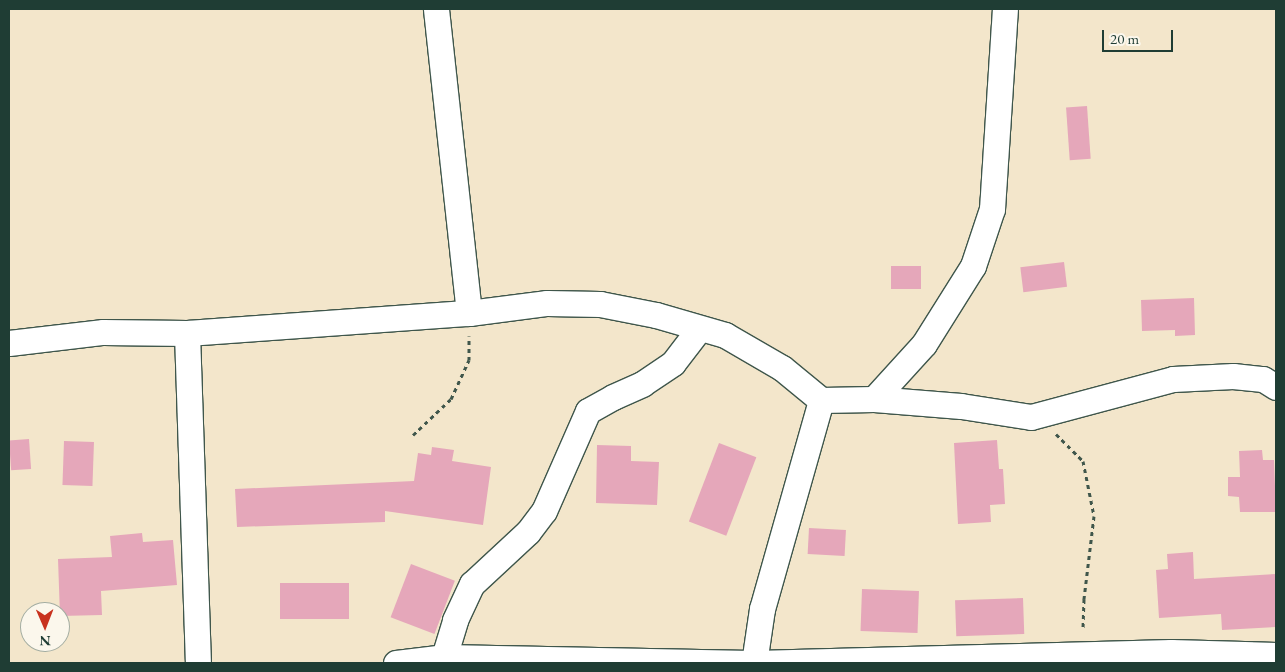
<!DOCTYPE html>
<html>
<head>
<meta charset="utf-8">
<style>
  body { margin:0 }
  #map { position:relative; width:1285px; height:672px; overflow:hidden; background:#f3e6cb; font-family:"EB Garamond",serif }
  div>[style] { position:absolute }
  .building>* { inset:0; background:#e5a7ba; transform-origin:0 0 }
  .path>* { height:3px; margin-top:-1.5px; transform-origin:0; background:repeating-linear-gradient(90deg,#3f564b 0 4px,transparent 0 8px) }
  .roads { filter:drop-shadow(1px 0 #3f564b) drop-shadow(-1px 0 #3f564b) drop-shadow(0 1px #3f564b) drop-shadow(0 -1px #3f564b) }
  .street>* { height:25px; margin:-12.5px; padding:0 12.5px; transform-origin:12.5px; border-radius:12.5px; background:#fff }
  span { translate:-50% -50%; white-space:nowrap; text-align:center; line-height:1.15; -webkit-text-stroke:4px #fbf7ec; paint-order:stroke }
  .frame { position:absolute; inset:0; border:10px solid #1f3d34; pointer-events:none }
  .north { position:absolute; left:20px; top:602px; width:50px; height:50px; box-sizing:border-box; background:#fbf7ec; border:1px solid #a3ada2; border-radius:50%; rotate:179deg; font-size:14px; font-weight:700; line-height:20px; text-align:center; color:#1f3d34 }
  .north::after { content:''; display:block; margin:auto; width:18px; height:22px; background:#c8321e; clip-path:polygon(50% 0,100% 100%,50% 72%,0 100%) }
  .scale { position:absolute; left:1102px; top:30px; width:71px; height:22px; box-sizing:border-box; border:2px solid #1f3d34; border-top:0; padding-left:6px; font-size:15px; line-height:18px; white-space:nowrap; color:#1f3d34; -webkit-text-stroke:4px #fbf7ec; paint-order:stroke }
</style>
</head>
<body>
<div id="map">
  <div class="building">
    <div style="left:1087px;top:106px;width:53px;height:21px;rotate:86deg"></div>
    <div style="left:1064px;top:262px;width:25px;height:44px;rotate:83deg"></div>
    <div style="left:921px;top:266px;width:23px;height:30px;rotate:90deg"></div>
    <div style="clip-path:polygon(1194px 298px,1195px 335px,1175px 336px,1175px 330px,1142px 331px,1141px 300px)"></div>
    <div style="left:29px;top:439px;width:30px;height:20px;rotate:86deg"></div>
    <div style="clip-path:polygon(997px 440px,999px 469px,1003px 469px,1005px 504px,990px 505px,991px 522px,958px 524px,954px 443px)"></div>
    <div style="left:64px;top:441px;width:30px;height:44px;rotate:2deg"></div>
    <div style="left:719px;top:443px;width:40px;height:84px;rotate:21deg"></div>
    <div style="clip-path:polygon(597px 445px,631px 446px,631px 461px,659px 462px,657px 505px,596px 503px)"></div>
    <div style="clip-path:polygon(432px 447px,454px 450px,452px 461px,491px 467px,483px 525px,385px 511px,385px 522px,237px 527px,235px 489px,414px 481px,418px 453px,431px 455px)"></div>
    <div style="clip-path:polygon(1262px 450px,1263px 460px,1274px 460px,1276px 512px,1240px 512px,1239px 497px,1228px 496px,1228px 477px,1240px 477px,1239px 451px)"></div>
    <div style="left:809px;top:528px;width:37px;height:26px;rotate:3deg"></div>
    <div style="clip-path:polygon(142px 533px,143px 542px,173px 540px,177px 585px,101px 591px,102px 615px,60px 616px,58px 559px,112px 557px,110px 536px)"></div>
    <div style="clip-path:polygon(1193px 552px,1194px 579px,1276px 574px,1276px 627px,1222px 630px,1221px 614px,1159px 618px,1156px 570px,1168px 569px,1167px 554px)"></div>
    <div style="left:411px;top:564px;width:47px;height:57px;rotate:21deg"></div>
    <div style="left:349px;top:583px;width:36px;height:69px;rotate:90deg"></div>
    <div style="left:862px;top:589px;width:57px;height:42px;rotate:2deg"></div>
    <div style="left:1023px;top:598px;width:36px;height:68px;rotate:88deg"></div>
  </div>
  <div class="path">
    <div style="left:1056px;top:434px;width:38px;rotate:45deg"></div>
    <div style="left:1083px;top:461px;width:56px;rotate:78.7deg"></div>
    <div style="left:1094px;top:516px;width:84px;rotate:96.9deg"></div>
    <div style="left:1084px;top:599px;width:31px;rotate:92deg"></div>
    <div style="left:413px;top:435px;width:52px;rotate:-43.5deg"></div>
    <div style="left:451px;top:399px;width:43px;rotate:-65.2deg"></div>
    <div style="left:469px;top:360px;width:24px;rotate:-90deg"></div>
  </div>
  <div class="roads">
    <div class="street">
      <div style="left:469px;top:313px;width:79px;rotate:-7.3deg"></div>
      <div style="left:547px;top:303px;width:53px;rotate:1.1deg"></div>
      <div style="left:600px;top:304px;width:57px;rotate:11.1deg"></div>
      <div style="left:656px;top:315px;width:72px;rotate:16.2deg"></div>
      <div style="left:725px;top:335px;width:66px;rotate:30.1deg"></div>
      <div style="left:782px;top:368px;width:50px;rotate:39.4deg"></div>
      <div style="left:187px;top:333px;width:330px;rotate:88.1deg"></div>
      <div style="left:9px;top:343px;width:95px;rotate:-6.7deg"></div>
      <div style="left:103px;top:332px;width:84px;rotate:0.7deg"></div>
      <div style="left:187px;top:333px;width:283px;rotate:-4.1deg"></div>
      <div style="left:469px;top:313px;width:306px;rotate:-96.2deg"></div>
      <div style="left:874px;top:399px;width:74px;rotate:-47.7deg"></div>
      <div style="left:924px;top:344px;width:92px;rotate:-57.9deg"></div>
      <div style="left:973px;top:266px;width:60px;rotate:-71.6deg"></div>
      <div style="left:992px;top:209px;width:200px;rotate:-86.3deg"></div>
      <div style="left:444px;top:657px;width:39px;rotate:-73deg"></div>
      <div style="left:455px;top:620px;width:40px;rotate:-65deg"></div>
      <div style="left:472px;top:584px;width:76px;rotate:-42.9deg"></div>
      <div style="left:528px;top:532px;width:26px;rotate:-53deg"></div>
      <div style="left:544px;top:511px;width:109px;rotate:-66.3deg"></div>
      <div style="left:588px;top:411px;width:29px;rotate:-29deg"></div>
      <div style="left:613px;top:397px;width:32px;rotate:-24deg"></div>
      <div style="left:642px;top:384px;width:37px;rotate:-34deg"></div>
      <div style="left:673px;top:363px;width:43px;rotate:-52.6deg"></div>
      <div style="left:396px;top:663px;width:48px;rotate:-7.1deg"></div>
      <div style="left:444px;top:657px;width:308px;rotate:1.1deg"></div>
      <div style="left:754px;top:663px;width:55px;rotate:-81.6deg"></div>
      <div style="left:762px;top:609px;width:217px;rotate:-74.2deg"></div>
      <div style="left:821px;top:400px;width:53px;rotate:-1.1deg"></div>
      <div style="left:874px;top:399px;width:87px;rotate:4.6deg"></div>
      <div style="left:961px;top:406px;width:71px;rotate:8.9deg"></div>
      <div style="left:1031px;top:417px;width:147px;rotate:-15deg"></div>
      <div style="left:1173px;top:379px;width:60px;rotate:-2.9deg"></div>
      <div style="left:1233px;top:376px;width:30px;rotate:6deg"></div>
      <div style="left:1263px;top:379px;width:15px;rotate:32deg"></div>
      <div style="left:755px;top:663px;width:416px;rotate:-1.5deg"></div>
      <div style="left:1171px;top:652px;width:105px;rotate:1.6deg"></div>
    </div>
  </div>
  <div class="frame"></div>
  <div class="north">N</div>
  <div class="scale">20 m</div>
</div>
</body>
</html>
